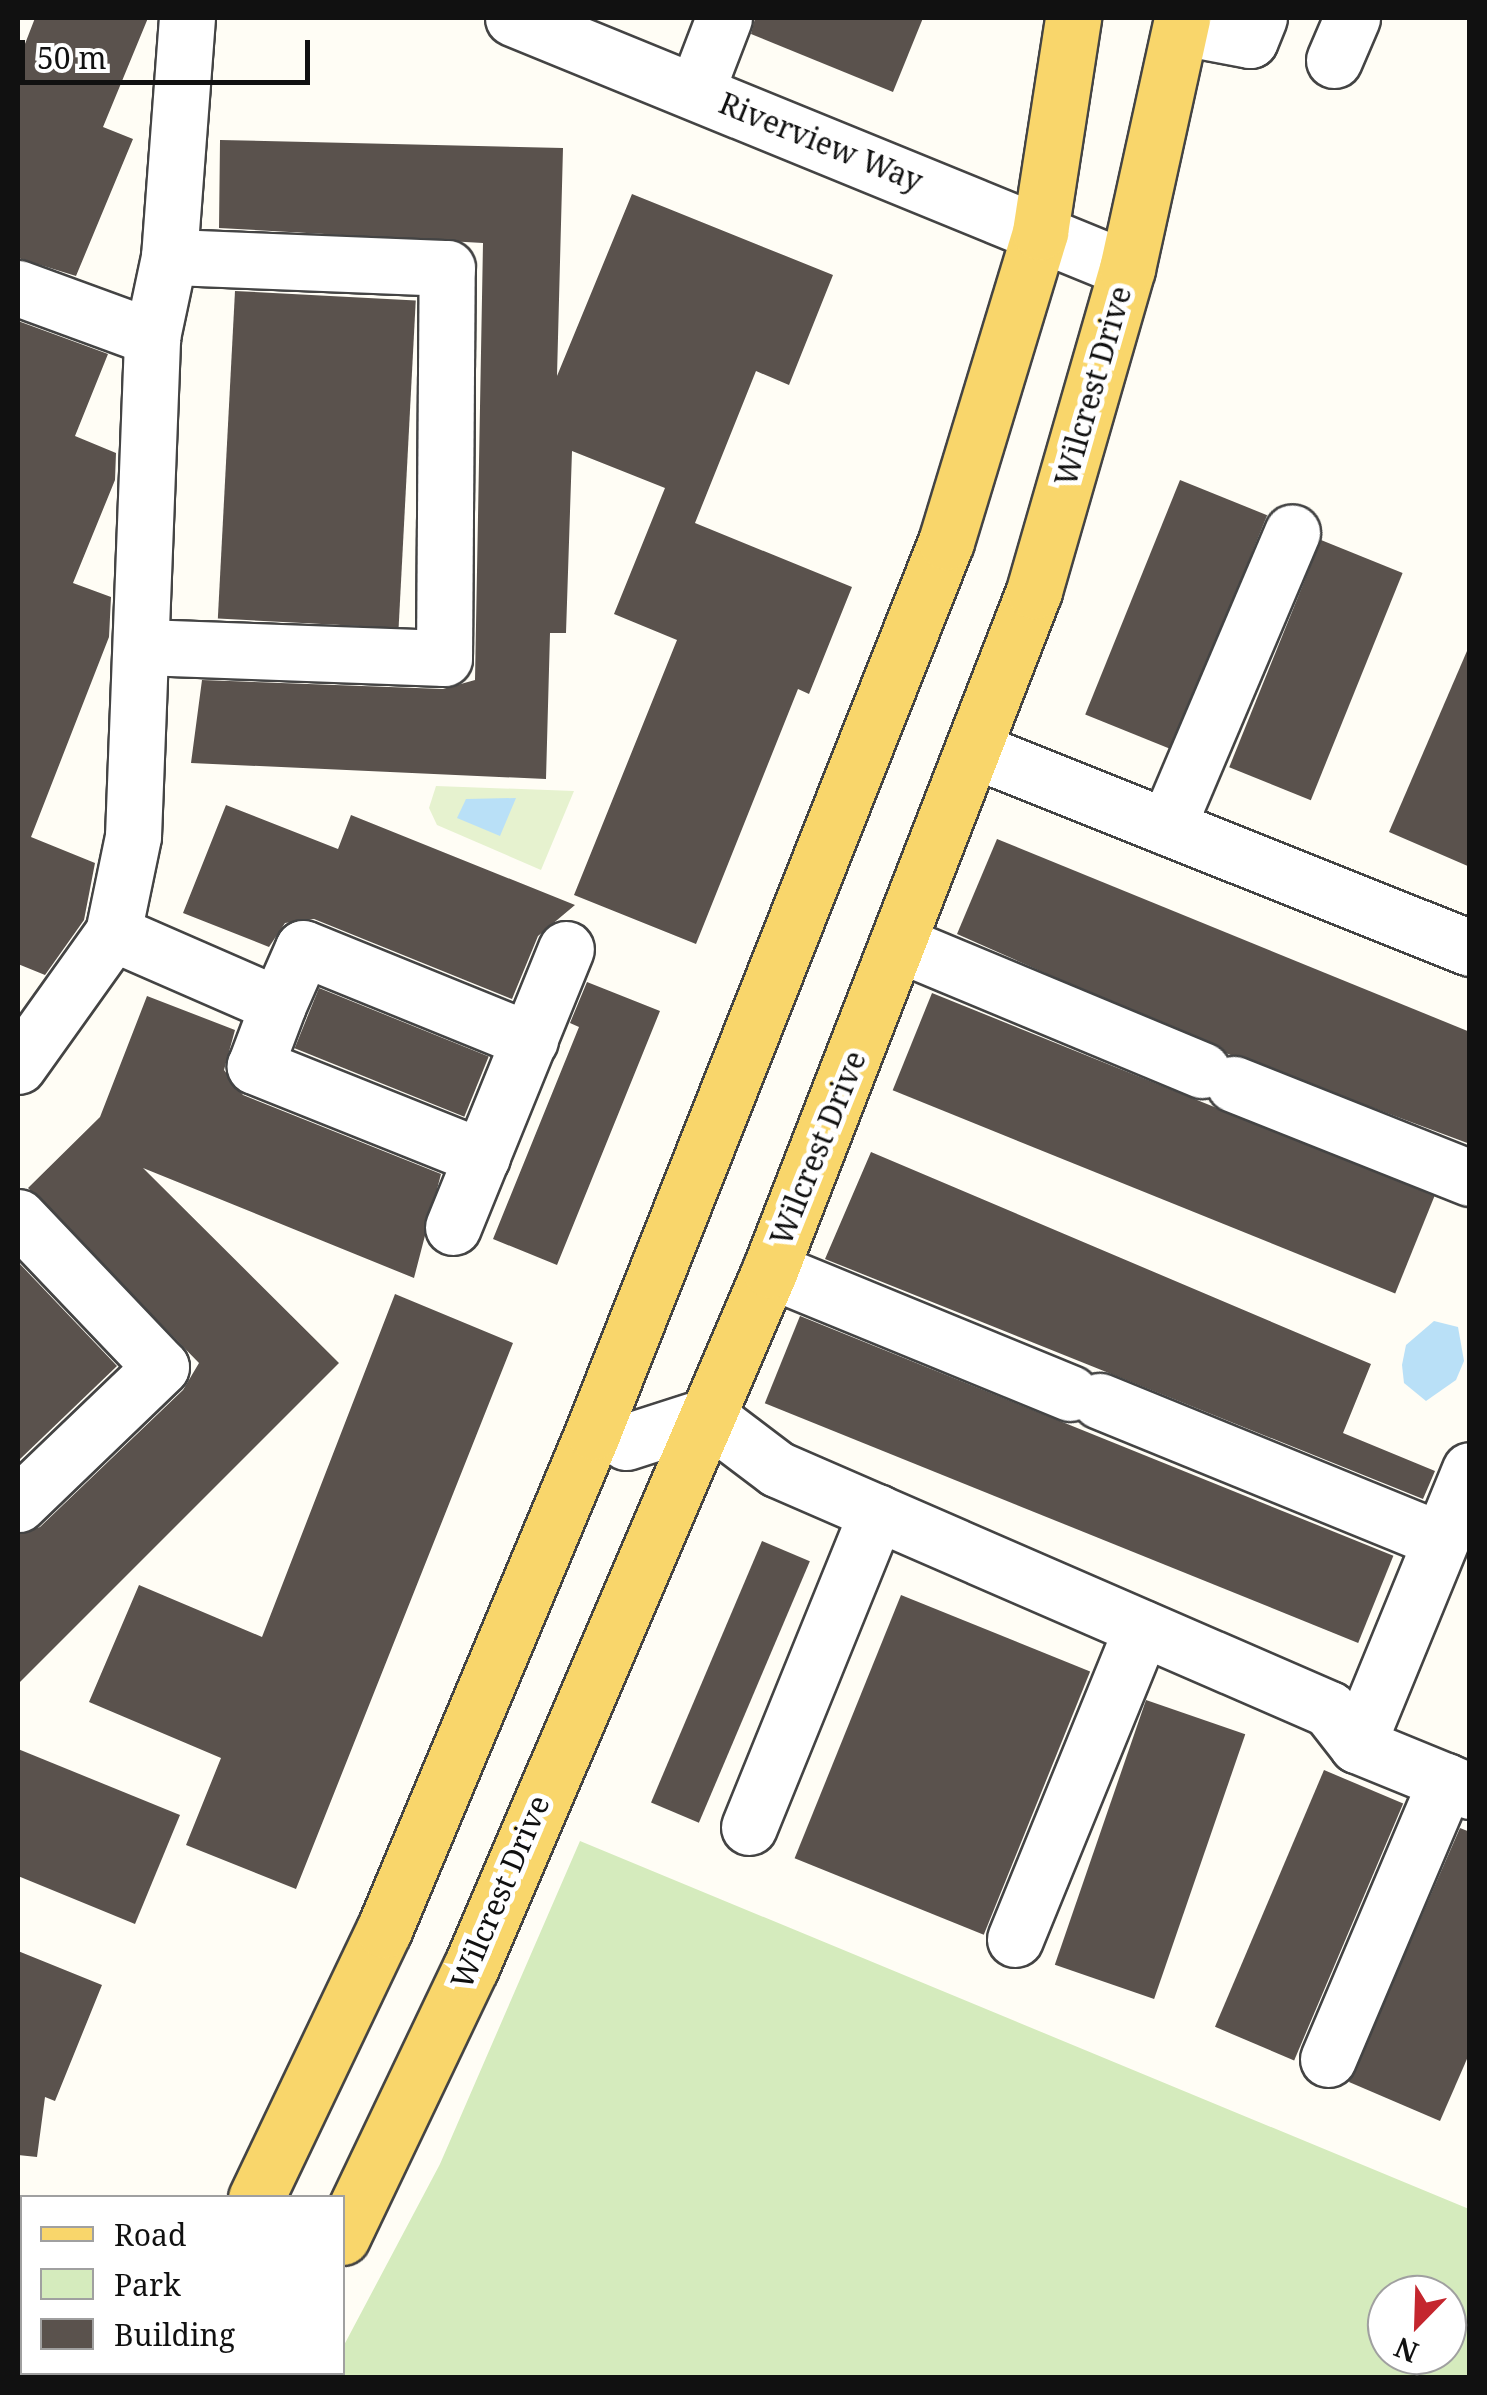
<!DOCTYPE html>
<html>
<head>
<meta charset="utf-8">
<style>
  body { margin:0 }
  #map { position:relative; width:1487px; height:2395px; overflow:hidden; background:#fffdf5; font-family:"Noto Serif",serif }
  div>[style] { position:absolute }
  .green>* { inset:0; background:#d5ebbd }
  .pitch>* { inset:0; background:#e6f2cf }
  .water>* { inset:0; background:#b9e0f7 }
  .building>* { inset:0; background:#5a524d; transform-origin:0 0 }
  .roads { filter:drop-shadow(2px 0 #444) drop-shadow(-2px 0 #444) drop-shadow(0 2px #444) drop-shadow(0 -2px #444) }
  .minor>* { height:55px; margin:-27.5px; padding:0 27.5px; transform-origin:27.5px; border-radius:27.5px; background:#fff }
  .major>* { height:55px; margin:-27.5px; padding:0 27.5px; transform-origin:27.5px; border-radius:27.5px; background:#f9d66b }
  span { translate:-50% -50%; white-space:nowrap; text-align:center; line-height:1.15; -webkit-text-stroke:10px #fff; paint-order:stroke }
  .street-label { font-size:30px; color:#111 }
  .frame { position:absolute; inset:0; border:20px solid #111; pointer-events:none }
  .legend { position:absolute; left:20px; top:2195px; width:325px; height:180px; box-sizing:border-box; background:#fff; border:2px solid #a0a0a0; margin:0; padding:12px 18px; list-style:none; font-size:30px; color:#111 }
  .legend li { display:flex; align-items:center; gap:20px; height:50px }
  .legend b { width:50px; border:2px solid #a0a0a0 }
  .north { position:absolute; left:1367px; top:2275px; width:100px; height:100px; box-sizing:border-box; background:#fff; border:2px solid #a0a0a0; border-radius:50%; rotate:203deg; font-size:28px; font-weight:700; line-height:40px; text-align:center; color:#111 }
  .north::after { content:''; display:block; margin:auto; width:35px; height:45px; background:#c4262e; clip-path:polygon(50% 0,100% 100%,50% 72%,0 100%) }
  .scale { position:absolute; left:20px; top:40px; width:290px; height:45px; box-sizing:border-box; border:5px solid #111; border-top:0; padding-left:12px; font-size:30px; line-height:35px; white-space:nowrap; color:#111; -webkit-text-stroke:8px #fff; paint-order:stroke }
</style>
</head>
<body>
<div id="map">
  <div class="green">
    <div style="clip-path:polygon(evenodd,580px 1841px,1469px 2209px,1469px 2377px,325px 2377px,342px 2372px,343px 2347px,440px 2164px,580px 1841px,1387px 2295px,1447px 2295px,1447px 2355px,1387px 2355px,1387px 2295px)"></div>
  </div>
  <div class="pitch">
    <div style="clip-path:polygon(436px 786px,574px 791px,541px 870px,437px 825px,429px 808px)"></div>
  </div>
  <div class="water">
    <div style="clip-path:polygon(516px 798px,500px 836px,457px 818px,466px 799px)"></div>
    <div style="clip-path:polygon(1434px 1321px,1458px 1327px,1464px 1361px,1456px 1380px,1426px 1401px,1404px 1383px,1402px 1365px,1406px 1345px)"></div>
  </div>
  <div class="building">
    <div style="clip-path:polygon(35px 18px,148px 18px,103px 127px,133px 139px,76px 276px,18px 258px,18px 62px)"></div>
    <div style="clip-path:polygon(755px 18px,923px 18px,893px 92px,751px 34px)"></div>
    <div style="clip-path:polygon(220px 140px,563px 148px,557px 376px,632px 194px,833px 275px,789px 385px,756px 371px,695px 523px,852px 587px,809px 694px,798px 689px,696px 944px,574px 895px,677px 640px,614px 614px,665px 488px,572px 451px,566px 633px,550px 633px,546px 779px,191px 763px,202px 680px,443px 689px,475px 680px,483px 243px,219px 228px)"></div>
    <div style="left:235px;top:291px;width:181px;height:328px;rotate:3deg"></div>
    <div style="clip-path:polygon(18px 321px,108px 354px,75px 436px,116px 453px,115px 480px,73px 583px,111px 597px,109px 637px,31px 837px,95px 863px,84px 920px,45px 975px,18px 964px)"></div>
    <div style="left:1180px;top:480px;width:94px;height:253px;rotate:22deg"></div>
    <div style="left:1321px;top:540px;width:88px;height:245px;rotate:22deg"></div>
    <div style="clip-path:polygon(1470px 644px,1470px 867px,1389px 832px)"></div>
    <div style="clip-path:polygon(226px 805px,338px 849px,351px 815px,575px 905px,538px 936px,512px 999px,314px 919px,285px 923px,269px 947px,183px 913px)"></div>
    <div style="clip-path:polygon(997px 839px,1470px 1032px,1470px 1144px,1228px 1054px,957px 934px)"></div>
    <div style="clip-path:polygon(587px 982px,660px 1011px,557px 1265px,493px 1239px,579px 1027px,570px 1023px)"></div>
    <div style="left:319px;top:988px;width:183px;height:65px;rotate:22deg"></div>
    <div style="left:932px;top:993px;width:542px;height:105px;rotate:22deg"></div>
    <div style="clip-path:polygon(147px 996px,235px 1030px,224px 1070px,243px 1095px,441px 1174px,414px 1278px,143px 1168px,339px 1363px,18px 1684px,18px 1534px,40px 1527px,183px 1390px,199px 1363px,28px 1188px,100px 1117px)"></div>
    <div style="clip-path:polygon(871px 1152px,1371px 1364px,1343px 1433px,1435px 1471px,1423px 1499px,825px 1259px)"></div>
    <div style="clip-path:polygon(18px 1262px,117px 1366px,18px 1461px)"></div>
    <div style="clip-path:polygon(395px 1294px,513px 1343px,296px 1889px,186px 1845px,221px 1758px,89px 1702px,139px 1585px,262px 1637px)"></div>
    <div style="left:800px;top:1316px;width:640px;height:94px;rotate:22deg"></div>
    <div style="left:762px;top:1541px;width:52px;height:284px;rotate:23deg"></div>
    <div style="left:901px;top:1595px;width:204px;height:284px;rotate:22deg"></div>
    <div style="left:1146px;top:1700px;width:105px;height:280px;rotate:19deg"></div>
    <div style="clip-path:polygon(18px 1749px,180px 1815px,135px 1924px,18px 1876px)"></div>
    <div style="left:1324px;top:1770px;width:86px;height:279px;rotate:23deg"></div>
    <div style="clip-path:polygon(1460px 1828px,1470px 1832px,1470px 2052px,1440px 2121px,1349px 2082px)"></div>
    <div style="clip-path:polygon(18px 1951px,102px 1985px,55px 2101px,45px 2097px,37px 2157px,18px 2155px)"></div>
  </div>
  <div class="roads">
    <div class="minor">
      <div style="left:513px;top:18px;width:663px;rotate:22.23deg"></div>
      <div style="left:1181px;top:27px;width:70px;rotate:10.7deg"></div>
      <div style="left:1250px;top:40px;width:24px;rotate:-68deg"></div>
      <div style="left:1334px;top:60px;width:46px;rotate:-66.8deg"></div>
      <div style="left:696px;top:91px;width:78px;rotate:-69deg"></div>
      <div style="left:18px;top:288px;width:143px;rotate:20.1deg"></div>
      <div style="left:143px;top:647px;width:301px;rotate:2.1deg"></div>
      <div style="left:444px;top:658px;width:390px;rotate:-89.6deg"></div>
      <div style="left:447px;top:268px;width:278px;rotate:-177.7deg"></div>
      <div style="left:974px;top:750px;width:534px;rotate:21.76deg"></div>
      <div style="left:1167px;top:827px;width:320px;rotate:-67deg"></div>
      <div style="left:113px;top:933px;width:180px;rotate:23.6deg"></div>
      <div style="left:899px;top:944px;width:328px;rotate:22.6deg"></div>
      <div style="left:18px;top:1066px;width:163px;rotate:-54.5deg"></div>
      <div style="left:113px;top:933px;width:99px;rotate:-78.3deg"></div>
      <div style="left:133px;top:836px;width:499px;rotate:-87.8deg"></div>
      <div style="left:152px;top:337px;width:82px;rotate:-78deg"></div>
      <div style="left:169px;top:257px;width:240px;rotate:-85.7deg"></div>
      <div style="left:1234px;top:1084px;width:254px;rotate:21.7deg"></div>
      <div style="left:482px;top:1157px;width:245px;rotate:-158.2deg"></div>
      <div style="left:255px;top:1066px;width:65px;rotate:-69.3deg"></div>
      <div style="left:278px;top:1005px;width:62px;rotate:-66.3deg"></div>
      <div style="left:303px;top:948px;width:245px;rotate:22.1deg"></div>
      <div style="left:18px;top:1217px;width:207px;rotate:46.4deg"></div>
      <div style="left:161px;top:1367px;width:198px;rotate:136.2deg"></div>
      <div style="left:453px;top:1227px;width:300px;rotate:-67.9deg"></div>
      <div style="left:770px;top:1270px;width:324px;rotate:22.3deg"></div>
      <div style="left:1100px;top:1401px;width:367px;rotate:22.2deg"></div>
      <div style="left:626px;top:1442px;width:85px;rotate:-17.8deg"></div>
      <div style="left:707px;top:1416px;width:88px;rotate:37.1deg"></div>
      <div style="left:777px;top:1469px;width:602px;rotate:23.5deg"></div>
      <div style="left:1329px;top:1709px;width:46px;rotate:52.1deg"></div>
      <div style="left:1357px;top:1745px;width:122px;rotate:22.2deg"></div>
      <div style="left:1357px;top:1745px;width:297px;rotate:-67.7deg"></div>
      <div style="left:749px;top:1827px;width:340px;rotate:-67.9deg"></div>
      <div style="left:1015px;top:1939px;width:336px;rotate:-67.8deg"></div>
      <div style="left:1328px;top:2059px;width:302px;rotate:-67deg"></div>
    </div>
    <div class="major">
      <div style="left:256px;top:2198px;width:297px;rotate:-64.5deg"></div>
      <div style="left:384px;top:1930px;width:540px;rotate:-67.23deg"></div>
      <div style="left:593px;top:1432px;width:957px;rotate:-68.37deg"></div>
      <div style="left:946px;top:542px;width:324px;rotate:-73.1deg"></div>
      <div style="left:1040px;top:232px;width:217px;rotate:-81.2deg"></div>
      <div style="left:342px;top:2237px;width:299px;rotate:-64.5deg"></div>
      <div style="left:471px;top:1967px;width:758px;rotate:-66.78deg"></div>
      <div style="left:770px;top:1270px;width:729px;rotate:-68.75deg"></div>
      <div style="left:1034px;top:591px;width:335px;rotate:-73.9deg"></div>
      <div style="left:1127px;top:269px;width:257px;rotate:-77.6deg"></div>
      <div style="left:157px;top:2378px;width:7px;rotate:-63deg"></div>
      <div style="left:268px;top:2378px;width:7px;rotate:-63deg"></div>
    </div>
  </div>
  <div class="street-label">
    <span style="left:821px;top:142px;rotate:22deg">Riverview Way</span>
    <span style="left:1093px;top:386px;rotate:-74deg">Wilcrest Drive</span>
    <span style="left:818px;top:1148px;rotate:-68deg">Wilcrest Drive</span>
    <span style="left:500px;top:1892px;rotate:-67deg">Wilcrest Drive</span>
  </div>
  <div class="frame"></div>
  <ul class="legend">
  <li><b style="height:12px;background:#f9d66b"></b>Road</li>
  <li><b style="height:28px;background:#d5ebbd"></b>Park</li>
  <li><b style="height:28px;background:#5a524d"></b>Building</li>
  </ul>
  <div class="north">N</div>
  <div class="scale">50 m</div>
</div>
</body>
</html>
